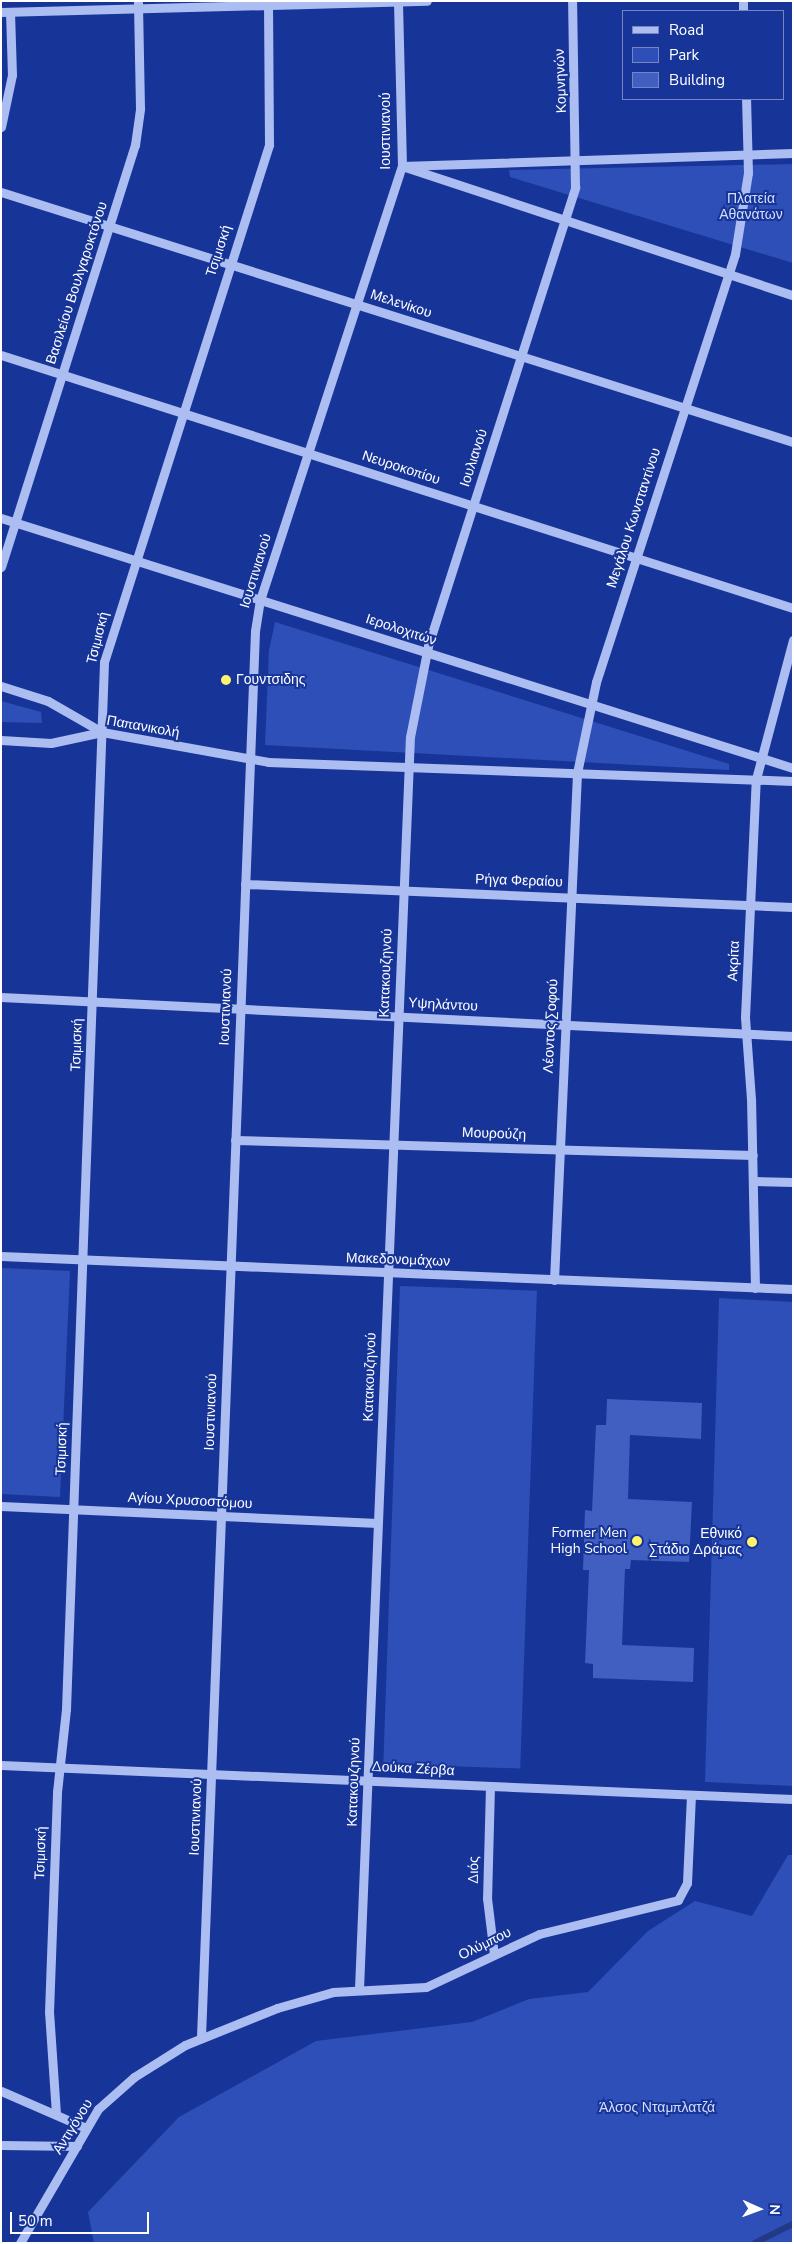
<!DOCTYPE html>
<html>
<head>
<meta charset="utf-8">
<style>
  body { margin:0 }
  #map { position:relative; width:794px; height:2244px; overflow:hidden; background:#173598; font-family:"Nunito Sans",sans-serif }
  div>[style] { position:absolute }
  .green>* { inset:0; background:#2e4fb8; transform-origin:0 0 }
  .stream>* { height:5.5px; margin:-2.75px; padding:0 2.75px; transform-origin:2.75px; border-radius:2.75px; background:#233986 }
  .building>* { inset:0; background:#405fc0 }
  .minor>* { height:9px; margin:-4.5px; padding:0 4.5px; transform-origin:4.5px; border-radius:4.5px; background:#abbdf1 }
  .dots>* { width:14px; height:14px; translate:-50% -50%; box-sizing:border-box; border:2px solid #173598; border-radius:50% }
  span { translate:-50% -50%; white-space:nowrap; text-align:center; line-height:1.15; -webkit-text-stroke:4px #173598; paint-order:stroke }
  .street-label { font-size:14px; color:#fff }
  .park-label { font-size:14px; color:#d3ddfc }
  .poi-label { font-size:14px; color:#fff }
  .left { translate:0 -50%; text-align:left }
  .right { translate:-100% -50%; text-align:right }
  .frame { position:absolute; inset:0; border:2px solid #fff; pointer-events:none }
  .legend { position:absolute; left:622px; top:10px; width:162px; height:90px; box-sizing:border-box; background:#173598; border:1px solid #7486c1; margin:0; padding:6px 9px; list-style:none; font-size:15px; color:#fff }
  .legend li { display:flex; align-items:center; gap:10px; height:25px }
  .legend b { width:25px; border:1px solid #7486c1 }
  .north { position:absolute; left:734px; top:2184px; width:50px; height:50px; -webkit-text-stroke:4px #173598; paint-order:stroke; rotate:92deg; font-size:14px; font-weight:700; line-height:20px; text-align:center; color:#fff }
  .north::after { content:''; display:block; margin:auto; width:18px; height:22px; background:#fff; clip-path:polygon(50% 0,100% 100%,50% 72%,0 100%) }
  .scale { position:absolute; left:10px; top:2212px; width:139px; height:22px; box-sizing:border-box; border:2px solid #fff; border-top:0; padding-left:6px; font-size:15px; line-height:18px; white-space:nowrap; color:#fff; -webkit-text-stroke:4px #173598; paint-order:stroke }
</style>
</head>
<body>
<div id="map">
  <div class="green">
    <div style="clip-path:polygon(793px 164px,793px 263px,510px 177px,509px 170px)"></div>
    <div style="clip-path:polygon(275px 622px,729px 764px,729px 770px,265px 745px,269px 650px)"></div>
    <div style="clip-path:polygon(1px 701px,41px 712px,42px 723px,1px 722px)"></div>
    <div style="clip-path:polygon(1px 1268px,70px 1271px,60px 1497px,1px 1494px)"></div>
    <div style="left:400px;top:1286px;width:137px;height:478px;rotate:2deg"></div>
    <div style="clip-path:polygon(719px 1298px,793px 1302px,793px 1786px,705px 1782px)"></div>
    <div style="clip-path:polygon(788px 1855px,793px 1855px,793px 2243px,94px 2243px,88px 2212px,179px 2117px,316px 2041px,472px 2022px,529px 1999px,588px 1992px,648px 1931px,695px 1901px,752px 1916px)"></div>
  </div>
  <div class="stream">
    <div style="left:755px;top:2243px;width:42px;rotate:-26.6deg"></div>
  </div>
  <div class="building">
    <div style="clip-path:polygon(607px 1399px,702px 1403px,701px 1439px,630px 1435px,628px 1499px,692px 1502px,689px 1562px,631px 1560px,630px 1569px,625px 1569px,622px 1645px,694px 1648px,693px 1682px,593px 1678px,593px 1664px,585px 1663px,589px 1570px,583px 1570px,585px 1510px,592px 1511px,596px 1425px,606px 1425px)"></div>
  </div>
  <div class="minor">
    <div style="left:743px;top:1px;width:10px;rotate:90deg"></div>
    <div style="left:1px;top:12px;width:426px;rotate:-1.5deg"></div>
    <div style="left:1px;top:127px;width:53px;rotate:-78.1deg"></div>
    <div style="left:12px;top:75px;width:63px;rotate:-91.8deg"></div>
    <div style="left:402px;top:166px;width:412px;rotate:18.3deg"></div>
    <div style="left:402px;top:166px;width:391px;rotate:-1.9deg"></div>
    <div style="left:1px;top:192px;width:831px;rotate:17.52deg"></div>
    <div style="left:1px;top:355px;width:831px;rotate:17.72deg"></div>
    <div style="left:1px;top:518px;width:831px;rotate:17.52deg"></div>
    <div style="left:1px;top:567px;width:443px;rotate:-72.4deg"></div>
    <div style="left:135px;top:145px;width:37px;rotate:-82deg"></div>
    <div style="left:140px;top:108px;width:107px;rotate:-91.1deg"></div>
    <div style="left:1px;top:686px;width:49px;rotate:17.7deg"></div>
    <div style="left:48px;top:701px;width:62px;rotate:29.9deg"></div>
    <div style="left:1px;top:740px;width:50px;rotate:3.4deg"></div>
    <div style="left:51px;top:743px;width:52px;rotate:-12.2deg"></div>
    <div style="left:102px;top:732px;width:169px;rotate:10.2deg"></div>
    <div style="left:268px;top:762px;width:525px;rotate:2.07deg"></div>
    <div style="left:245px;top:884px;width:548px;rotate:2.4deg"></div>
    <div style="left:1px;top:997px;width:793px;rotate:2.82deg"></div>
    <div style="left:235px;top:1140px;width:518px;rotate:1.66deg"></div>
    <div style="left:753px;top:1181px;width:40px;rotate:1.4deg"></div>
    <div style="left:1px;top:1256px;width:793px;rotate:2.39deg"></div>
    <div style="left:554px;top:1280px;width:508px;rotate:-87.4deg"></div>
    <div style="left:577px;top:773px;width:93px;rotate:-78.2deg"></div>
    <div style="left:596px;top:682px;width:450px;rotate:-72deg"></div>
    <div style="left:735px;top:254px;width:82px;rotate:-80.9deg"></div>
    <div style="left:748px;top:173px;width:74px;rotate:-91.5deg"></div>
    <div style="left:755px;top:1288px;width:189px;rotate:-91.2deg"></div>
    <div style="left:751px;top:1099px;width:82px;rotate:-94.2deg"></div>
    <div style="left:745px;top:1017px;width:238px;rotate:-87.4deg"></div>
    <div style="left:756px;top:779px;width:144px;rotate:-75.1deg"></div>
    <div style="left:1px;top:1506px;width:377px;rotate:2.6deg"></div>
    <div style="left:1px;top:1765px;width:793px;rotate:2.46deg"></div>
    <div style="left:490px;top:1786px;width:112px;rotate:91.5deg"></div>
    <div style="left:487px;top:1898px;width:57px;rotate:83deg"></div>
    <div style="left:359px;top:1989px;width:1253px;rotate:-87.67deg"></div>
    <div style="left:410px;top:737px;width:93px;rotate:-78.8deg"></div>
    <div style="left:428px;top:646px;width:482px;rotate:-72.2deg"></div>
    <div style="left:575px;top:187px;width:186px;rotate:-90.9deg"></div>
    <div style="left:201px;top:2037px;width:1407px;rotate:-87.8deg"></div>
    <div style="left:255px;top:631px;width:31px;rotate:-81deg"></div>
    <div style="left:260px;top:600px;width:457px;rotate:-71.9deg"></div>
    <div style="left:402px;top:166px;width:165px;rotate:-91.4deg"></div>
    <div style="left:1px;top:2091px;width:93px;rotate:23.5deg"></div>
    <div style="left:56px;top:2114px;width:102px;rotate:-93.9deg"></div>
    <div style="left:49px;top:2012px;width:220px;rotate:-87.9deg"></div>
    <div style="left:57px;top:1792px;width:83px;rotate:-83.8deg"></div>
    <div style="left:66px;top:1709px;width:1048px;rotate:-87.92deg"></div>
    <div style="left:104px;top:662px;width:543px;rotate:-72.3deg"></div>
    <div style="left:269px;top:145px;width:144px;rotate:-90.4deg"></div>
    <div style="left:1px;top:2145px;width:76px;rotate:0.8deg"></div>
    <div style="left:20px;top:2243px;width:155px;rotate:-59.8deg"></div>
    <div style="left:98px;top:2109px;width:48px;rotate:-41.6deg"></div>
    <div style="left:134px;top:2077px;width:60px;rotate:-32.1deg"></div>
    <div style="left:185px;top:2045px;width:99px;rotate:-21.9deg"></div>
    <div style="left:277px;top:2008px;width:58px;rotate:-15.9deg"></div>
    <div style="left:333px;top:1992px;width:93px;rotate:-3.1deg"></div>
    <div style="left:426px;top:1987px;width:125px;rotate:-25.1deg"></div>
    <div style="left:539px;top:1934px;width:143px;rotate:-13.7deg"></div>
    <div style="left:678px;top:1900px;width:19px;rotate:-62deg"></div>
    <div style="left:687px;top:1883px;width:88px;rotate:-87.4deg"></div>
  </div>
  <div class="dots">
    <div style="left:226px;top:680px;background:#fff36c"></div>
    <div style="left:637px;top:1541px;background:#fff36c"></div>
    <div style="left:752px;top:1542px;background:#fff36c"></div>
  </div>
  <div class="street-label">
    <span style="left:561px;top:81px;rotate:-92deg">Κομνηνών</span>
    <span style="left:386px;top:131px;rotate:-90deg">Ιουστινιανού</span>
    <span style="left:219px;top:251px;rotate:-72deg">Τσιμισκή</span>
    <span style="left:77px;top:283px;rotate:-72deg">Βασιλείου Βουλγαροκτόνου</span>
    <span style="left:401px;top:304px;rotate:18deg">Μελενίκου</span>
    <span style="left:474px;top:458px;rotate:-72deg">Ιουλιανού</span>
    <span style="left:401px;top:468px;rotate:18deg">Νευροκοπίου</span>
    <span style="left:634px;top:518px;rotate:-72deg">Μεγάλου Κωνσταντίνου</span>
    <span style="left:256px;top:571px;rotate:-73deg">Ιουστινιανού</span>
    <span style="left:401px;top:630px;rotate:18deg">Ιερολοχιτών</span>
    <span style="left:98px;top:638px;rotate:-76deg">Τσιμισκή</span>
    <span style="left:143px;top:727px;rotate:10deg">Παπανικολή</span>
    <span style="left:519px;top:881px;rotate:2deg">Ρήγα Φεραίου</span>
    <span style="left:734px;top:961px;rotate:-87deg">Ακρίτα</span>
    <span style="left:386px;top:973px;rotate:-88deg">Κατακουζηνού</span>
    <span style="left:443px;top:1005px;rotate:3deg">Υψηλάντου</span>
    <span style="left:226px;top:1007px;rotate:-88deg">Ιουστινιανού</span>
    <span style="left:551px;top:1026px;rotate:-87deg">Λέοντος Σοφού</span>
    <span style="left:77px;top:1045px;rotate:-88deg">Τσιμισκή</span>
    <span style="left:494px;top:1134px;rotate:2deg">Μουρούζη</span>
    <span style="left:398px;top:1260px;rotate:2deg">Μακεδονομάχων</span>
    <span style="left:370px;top:1377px;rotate:-88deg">Κατακουζηνού</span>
    <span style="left:211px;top:1412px;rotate:-88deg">Ιουστινιανού</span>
    <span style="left:62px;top:1449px;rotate:-88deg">Τσιμισκή</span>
    <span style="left:190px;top:1501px;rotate:3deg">Αγίου Χρυσοστόμου</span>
    <span style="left:413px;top:1769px;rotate:3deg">Δούκα Ζέρβα</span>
    <span style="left:354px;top:1782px;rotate:-88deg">Κατακουζηνού</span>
    <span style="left:196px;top:1817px;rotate:-88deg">Ιουστινιανού</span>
    <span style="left:41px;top:1853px;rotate:-88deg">Τσιμισκή</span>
    <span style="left:474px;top:1870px;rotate:-89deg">Διός</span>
    <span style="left:485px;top:1944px;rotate:-26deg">Ολύμπου</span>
    <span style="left:73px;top:2127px;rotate:-58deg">Αντιγόνου</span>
  </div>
  <div class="park-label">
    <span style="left:751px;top:207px">Πλατεία<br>Αθανάτων</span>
    <span style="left:657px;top:2108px">Άλσος Νταμπλατζά</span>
  </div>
  <div class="poi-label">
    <span class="left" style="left:236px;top:680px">Γουντσιδης</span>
    <span class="right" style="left:627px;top:1541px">Former Men<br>High School</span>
    <span class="right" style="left:742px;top:1542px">Εθνικό<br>Στάδιο Δράμας</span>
  </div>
  <div class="frame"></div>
  <ul class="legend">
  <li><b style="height:6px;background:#abbdf1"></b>Road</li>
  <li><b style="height:14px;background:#2e4fb8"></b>Park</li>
  <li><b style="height:14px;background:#405fc0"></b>Building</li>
  </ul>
  <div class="north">N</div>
  <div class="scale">50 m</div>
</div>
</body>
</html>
